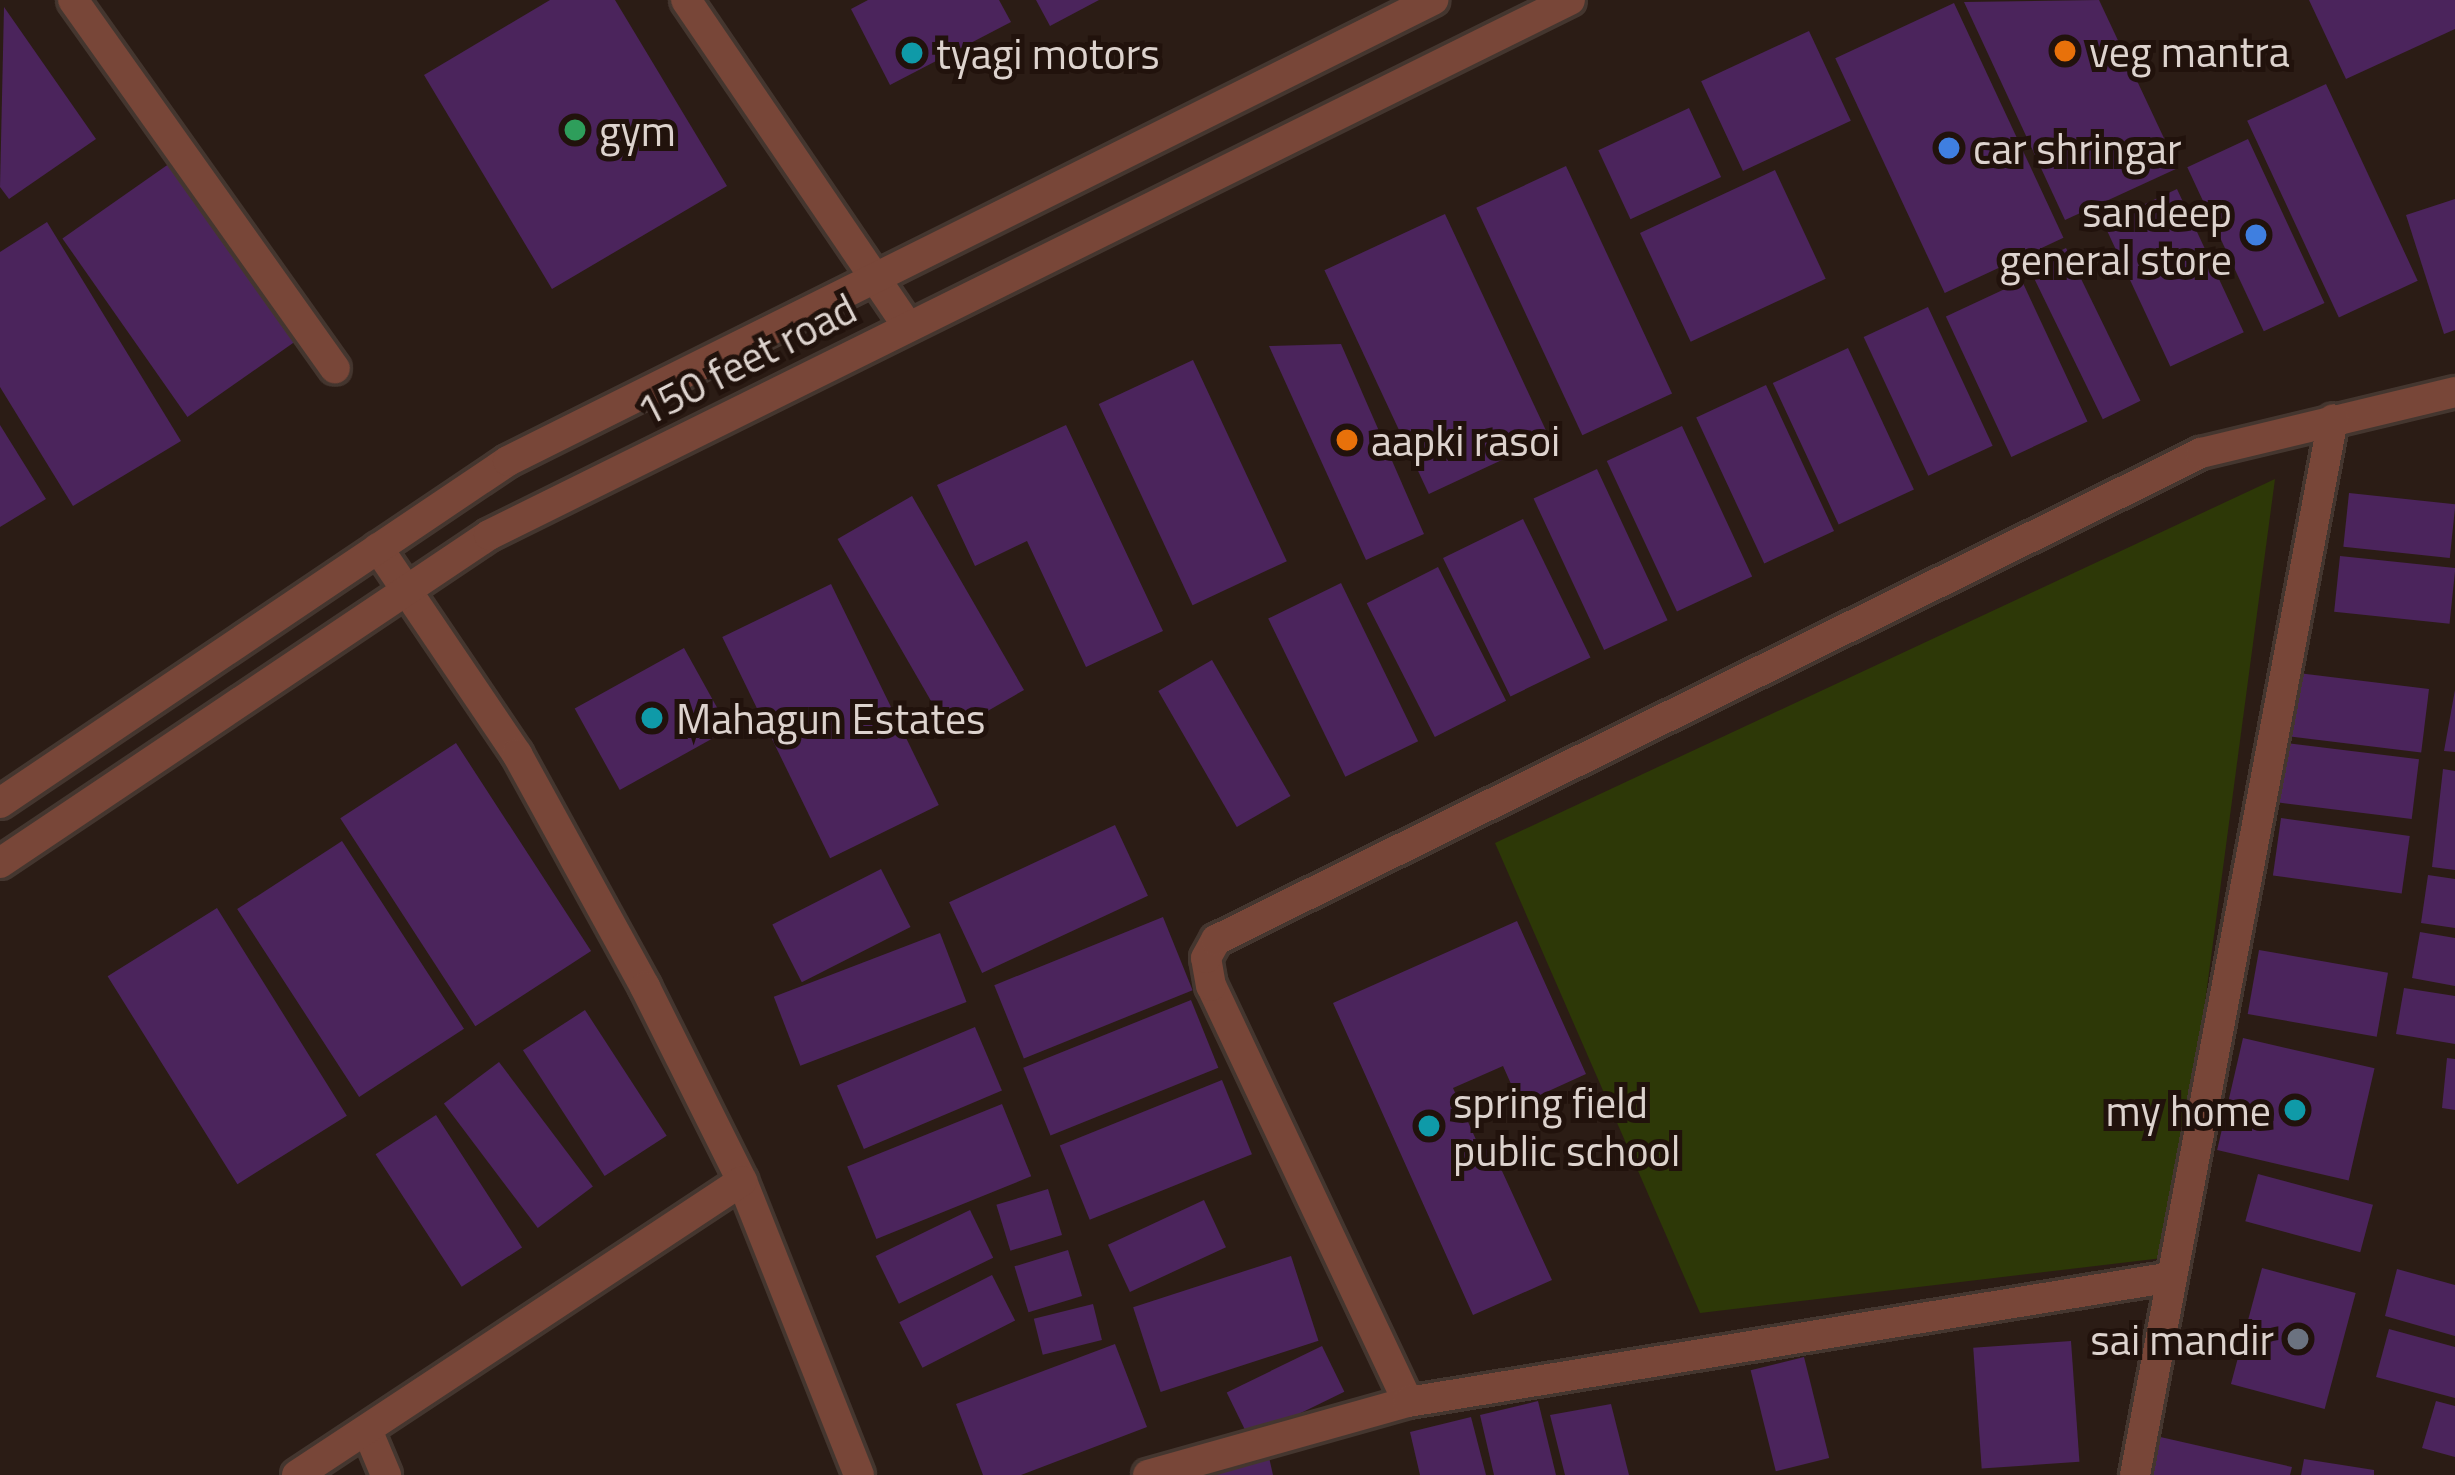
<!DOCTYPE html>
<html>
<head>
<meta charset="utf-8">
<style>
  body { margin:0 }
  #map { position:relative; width:2455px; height:1475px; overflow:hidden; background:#2b1c15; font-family:"Titillium Web",sans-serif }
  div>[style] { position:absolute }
  .green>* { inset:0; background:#2d3807 }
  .building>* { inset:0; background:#4b245c; transform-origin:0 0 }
  .roads { filter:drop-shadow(3px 0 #44362f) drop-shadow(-3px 0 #44362f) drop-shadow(0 3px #44362f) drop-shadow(0 -3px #44362f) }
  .minor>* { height:30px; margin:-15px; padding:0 15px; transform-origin:15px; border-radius:15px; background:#784638 }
  .dots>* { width:33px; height:33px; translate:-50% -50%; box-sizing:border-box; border:6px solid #21120c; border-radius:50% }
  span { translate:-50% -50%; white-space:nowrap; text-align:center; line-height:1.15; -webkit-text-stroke:10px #21120c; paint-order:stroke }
  .poi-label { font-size:42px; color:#ddd3ce }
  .left { translate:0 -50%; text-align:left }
  .right { translate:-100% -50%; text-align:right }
  .street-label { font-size:42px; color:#ddd3ce }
</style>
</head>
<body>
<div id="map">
  <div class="green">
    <div style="clip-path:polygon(2275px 479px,2171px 1257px,1700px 1313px,1495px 843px)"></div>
  </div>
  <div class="building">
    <div style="clip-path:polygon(550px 0,615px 0,727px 186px,552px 289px,424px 75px)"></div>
    <div style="clip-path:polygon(868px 0,999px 0,1011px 22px,890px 85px,851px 9px)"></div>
    <div style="clip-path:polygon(1036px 0,1099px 0,1050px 26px)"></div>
    <div style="clip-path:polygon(2099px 0,2178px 168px,2065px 220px,1964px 2px)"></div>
    <div style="clip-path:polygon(2309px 0,2455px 0,2455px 29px,2346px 79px)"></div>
    <div style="left:1954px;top:3px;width:259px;height:131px;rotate:65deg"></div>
    <div style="clip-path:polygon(4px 7px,96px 139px,9px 199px,0 187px)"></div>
    <div style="left:1809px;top:31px;width:99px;height:119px;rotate:65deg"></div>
    <div style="left:2326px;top:84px;width:217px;height:87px;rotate:65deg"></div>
    <div style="left:1689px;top:108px;width:76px;height:100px;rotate:65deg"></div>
    <div style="left:2248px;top:139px;width:181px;height:67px;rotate:65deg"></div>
    <div style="left:173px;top:161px;width:218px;height:135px;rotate:55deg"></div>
    <div style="left:1566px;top:166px;width:251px;height:99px;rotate:65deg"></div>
    <div style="left:1775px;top:170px;width:120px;height:149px;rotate:65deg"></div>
    <div style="left:2177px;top:189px;width:158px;height:81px;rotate:65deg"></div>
    <div style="clip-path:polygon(2455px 199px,2455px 330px,2444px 334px,2406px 215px)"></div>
    <div style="left:1445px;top:214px;width:247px;height:133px;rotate:65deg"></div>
    <div style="clip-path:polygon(47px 222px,181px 441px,73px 506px,0 387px,0 252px)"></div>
    <div style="left:2066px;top:248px;width:170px;height:42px;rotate:64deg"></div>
    <div style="left:2022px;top:281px;width:155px;height:84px;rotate:65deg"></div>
    <div style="left:1928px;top:307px;width:153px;height:71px;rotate:65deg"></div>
    <div style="clip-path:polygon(1341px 344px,1424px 534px,1366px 560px,1269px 346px)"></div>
    <div style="left:1848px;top:348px;width:156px;height:83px;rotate:65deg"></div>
    <div style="left:1193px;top:360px;width:222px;height:104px;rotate:65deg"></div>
    <div style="left:1766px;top:385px;width:161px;height:77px;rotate:65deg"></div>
    <div style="clip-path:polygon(0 425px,46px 499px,0 527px)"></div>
    <div style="clip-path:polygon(1066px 425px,1163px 631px,1086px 667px,1027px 541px,975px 566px,937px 485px)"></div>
    <div style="left:1682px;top:426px;width:166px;height:83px;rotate:65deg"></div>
    <div style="left:1597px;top:469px;width:167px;height:70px;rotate:65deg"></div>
    <div style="left:2349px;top:493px;width:107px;height:54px;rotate:6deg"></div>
    <div style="left:912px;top:496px;width:224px;height:86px;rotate:60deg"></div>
    <div style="left:1523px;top:519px;width:154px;height:89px;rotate:64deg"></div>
    <div style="left:2340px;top:556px;width:116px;height:56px;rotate:6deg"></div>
    <div style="left:1438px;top:567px;width:150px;height:80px;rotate:63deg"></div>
    <div style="left:1341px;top:583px;width:176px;height:81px;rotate:64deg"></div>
    <div style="left:831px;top:584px;width:246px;height:121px;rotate:64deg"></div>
    <div style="left:684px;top:648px;width:93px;height:125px;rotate:61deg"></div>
    <div style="left:1212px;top:660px;width:157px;height:62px;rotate:60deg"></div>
    <div style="left:2298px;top:673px;width:132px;height:64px;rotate:7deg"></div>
    <div style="clip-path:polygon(2455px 690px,2455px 752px,2444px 751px)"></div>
    <div style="left:456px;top:743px;width:248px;height:138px;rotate:57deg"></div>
    <div style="left:2286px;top:743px;width:134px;height:60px;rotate:7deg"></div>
    <div style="clip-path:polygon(2443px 769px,2455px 771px,2455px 870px,2432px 867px)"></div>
    <div style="left:2281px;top:818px;width:130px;height:58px;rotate:8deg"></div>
    <div style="left:1115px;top:825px;width:78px;height:183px;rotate:65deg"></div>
    <div style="left:342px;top:841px;width:224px;height:125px;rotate:57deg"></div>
    <div style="left:881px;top:869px;width:65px;height:122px;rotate:63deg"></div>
    <div style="clip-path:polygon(2428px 875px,2455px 879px,2455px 928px,2421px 923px)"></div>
    <div style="left:217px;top:908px;width:245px;height:129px;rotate:58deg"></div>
    <div style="left:1163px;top:917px;width:79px;height:182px;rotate:68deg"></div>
    <div style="clip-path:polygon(1517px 921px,1586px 1074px,1520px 1104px,1503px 1066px,1453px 1088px,1481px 1151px,1491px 1147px,1552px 1280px,1473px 1315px,1333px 1003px)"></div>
    <div style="clip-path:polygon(2420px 932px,2455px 938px,2455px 986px,2412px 978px)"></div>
    <div style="left:940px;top:933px;width:74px;height:178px;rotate:69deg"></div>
    <div style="left:2259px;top:950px;width:131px;height:65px;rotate:10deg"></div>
    <div style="clip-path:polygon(2404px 988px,2455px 996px,2455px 1044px,2396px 1034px)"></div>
    <div style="left:1191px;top:1000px;width:73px;height:181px;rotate:68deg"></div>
    <div style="left:585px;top:1010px;width:150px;height:74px;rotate:57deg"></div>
    <div style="left:975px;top:1027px;width:69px;height:150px;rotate:67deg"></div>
    <div style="left:2243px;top:1038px;width:135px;height:115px;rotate:13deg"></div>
    <div style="clip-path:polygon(2447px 1058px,2455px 1059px,2455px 1110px,2442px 1108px)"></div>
    <div style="left:499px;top:1062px;width:156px;height:69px;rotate:53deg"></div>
    <div style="left:1222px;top:1080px;width:80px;height:175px;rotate:68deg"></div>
    <div style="left:1002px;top:1104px;width:78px;height:167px;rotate:68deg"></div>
    <div style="left:436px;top:1115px;width:158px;height:72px;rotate:57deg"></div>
    <div style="left:2258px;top:1174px;width:119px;height:49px;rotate:15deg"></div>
    <div style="left:1048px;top:1189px;width:48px;height:54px;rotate:73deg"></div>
    <div style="left:1204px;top:1200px;width:52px;height:106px;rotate:65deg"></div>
    <div style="left:970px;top:1210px;width:53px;height:105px;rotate:64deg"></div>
    <div style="left:1068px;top:1250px;width:48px;height:56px;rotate:73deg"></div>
    <div style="left:1291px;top:1256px;width:89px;height:166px;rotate:72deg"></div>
    <div style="left:2262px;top:1268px;width:97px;height:120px;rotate:15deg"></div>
    <div style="clip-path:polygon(2397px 1269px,2455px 1285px,2455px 1336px,2385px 1316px)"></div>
    <div style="left:992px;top:1275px;width:51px;height:104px;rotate:63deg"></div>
    <div style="left:1093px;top:1304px;width:37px;height:61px;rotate:76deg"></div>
    <div style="clip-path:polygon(2389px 1329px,2455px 1347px,2455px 1398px,2376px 1377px)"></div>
    <div style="left:2071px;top:1341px;width:121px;height:98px;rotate:86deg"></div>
    <div style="clip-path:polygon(1115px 1344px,1147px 1427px,1021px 1475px,983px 1475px,956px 1404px)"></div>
    <div style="left:1322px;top:1346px;width:51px;height:106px;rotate:64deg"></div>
    <div style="left:1804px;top:1357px;width:104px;height:55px;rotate:76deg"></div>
    <div style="clip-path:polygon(1538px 1401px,1556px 1475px,1494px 1475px,1480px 1415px)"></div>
    <div style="clip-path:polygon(2436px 1401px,2455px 1406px,2455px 1457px,2422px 1448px)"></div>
    <div style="clip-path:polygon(1611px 1404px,1629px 1475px,1565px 1475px,1550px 1415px)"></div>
    <div style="clip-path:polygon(1471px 1417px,1486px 1475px,1420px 1475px,1410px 1432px)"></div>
    <div style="clip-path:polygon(2156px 1436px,2292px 1467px,2290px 1475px,2147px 1475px)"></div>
    <div style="clip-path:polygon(1268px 1453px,1273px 1475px,1198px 1475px)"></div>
    <div style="clip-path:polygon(2304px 1459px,2374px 1470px,2374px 1475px,2301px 1475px)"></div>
  </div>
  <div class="roads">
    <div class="minor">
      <div style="left:73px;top:0;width:452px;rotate:54.6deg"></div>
      <div style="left:686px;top:0;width:393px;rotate:55.8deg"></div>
      <div style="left:378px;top:548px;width:249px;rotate:56deg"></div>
      <div style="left:517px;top:754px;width:266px;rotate:61.2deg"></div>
      <div style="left:645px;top:987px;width:217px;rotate:63.4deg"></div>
      <div style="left:742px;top:1181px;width:316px;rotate:68.3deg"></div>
      <div style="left:0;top:803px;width:612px;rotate:-33.95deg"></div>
      <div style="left:508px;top:461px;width:1034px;rotate:-26.49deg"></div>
      <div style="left:0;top:863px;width:589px;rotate:-33.85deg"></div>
      <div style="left:489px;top:535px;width:1206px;rotate:-26.33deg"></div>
      <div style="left:1408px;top:1402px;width:460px;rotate:-115.3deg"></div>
      <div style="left:1211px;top:986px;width:28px;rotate:-100deg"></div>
      <div style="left:1206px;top:958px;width:21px;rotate:-61deg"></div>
      <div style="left:1216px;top:940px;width:1099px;rotate:-26.31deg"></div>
      <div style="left:2201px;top:453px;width:261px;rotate:-13.5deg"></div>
      <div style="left:368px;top:1432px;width:47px;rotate:67.3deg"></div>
      <div style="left:297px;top:1475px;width:533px;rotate:-33.45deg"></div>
      <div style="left:1148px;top:1475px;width:270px;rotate:-15.7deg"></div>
      <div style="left:1408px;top:1402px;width:774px;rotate:-9.29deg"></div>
      <div style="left:2135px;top:1475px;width:1074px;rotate:-79.38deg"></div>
    </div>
  </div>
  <div class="dots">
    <div style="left:2065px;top:51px;background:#e8710a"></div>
    <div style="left:912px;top:53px;background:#0f9aa8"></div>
    <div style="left:575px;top:130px;background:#2e9e5b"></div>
    <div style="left:1949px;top:148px;background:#3f7fe0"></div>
    <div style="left:2256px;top:235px;background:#3f7fe0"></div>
    <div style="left:1347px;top:440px;background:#e8710a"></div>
    <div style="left:652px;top:718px;background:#0f9aa8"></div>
    <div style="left:2295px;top:1110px;background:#0f9aa8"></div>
    <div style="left:1429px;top:1126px;background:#0f9aa8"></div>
    <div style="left:2298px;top:1339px;background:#6b7280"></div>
  </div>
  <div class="poi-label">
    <span class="left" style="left:2089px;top:51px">veg mantra</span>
    <span class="left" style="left:936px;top:53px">tyagi motors</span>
    <span class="left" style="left:599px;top:130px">gym</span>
    <span class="left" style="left:1973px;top:148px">car shringar</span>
    <span class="right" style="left:2232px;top:235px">sandeep<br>general store</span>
    <span class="left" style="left:1371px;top:440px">aapki rasoi</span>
    <span class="left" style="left:676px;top:718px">Mahagun Estates</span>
    <span class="left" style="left:1453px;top:1126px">spring field<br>public school</span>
    <span class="right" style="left:2271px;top:1110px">my home</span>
    <span class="right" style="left:2274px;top:1339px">sai mandir</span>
  </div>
  <div class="street-label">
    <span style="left:746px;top:359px;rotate:-27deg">150 feet road</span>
  </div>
</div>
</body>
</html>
